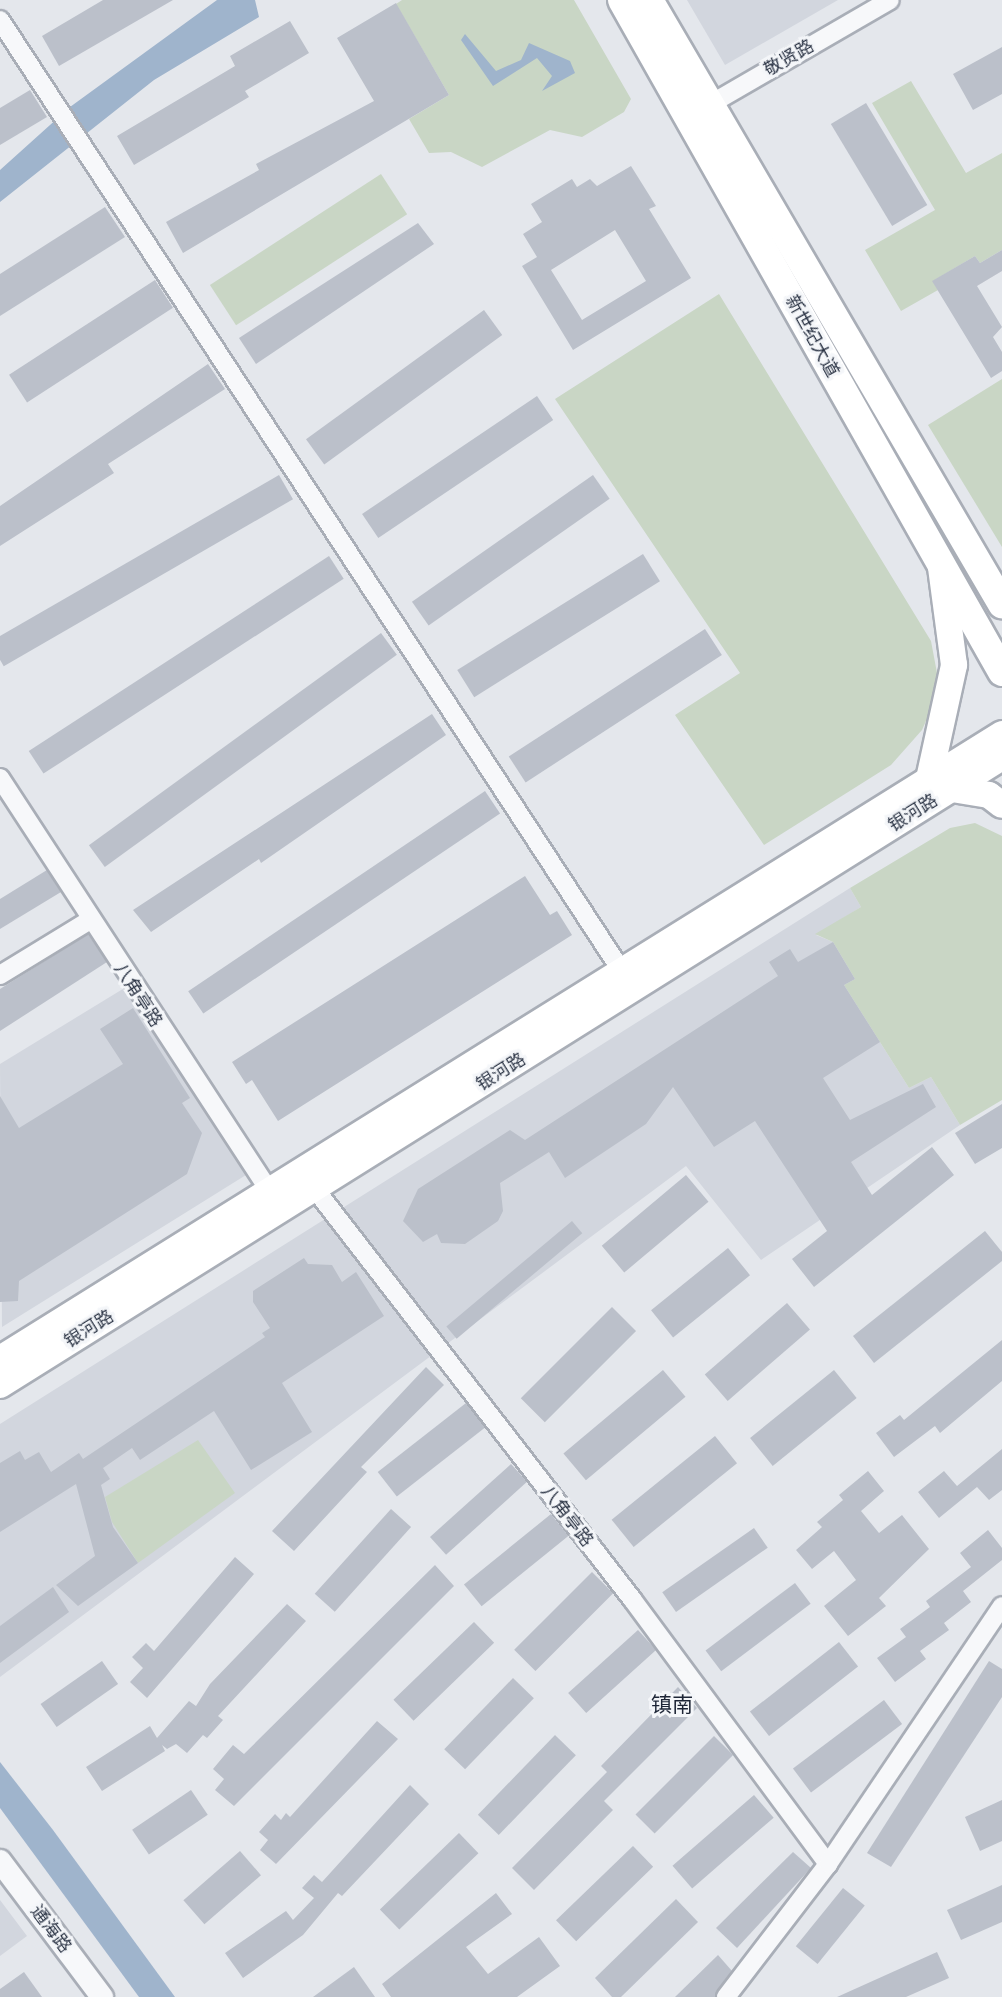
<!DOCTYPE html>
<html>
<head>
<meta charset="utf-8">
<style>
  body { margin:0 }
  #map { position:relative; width:1002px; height:1997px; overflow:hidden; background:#e4e7ec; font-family:Roboto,"Noto Sans SC",sans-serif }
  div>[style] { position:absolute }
  .built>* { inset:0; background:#d2d6de }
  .green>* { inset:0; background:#c9d6c5; transform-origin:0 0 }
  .water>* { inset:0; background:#9fb4cc }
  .building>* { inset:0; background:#bbc0ca; transform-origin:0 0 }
  .roads { filter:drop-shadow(2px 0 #a9aeb7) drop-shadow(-2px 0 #a9aeb7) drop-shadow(0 2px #a9aeb7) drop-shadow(0 -2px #a9aeb7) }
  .minor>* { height:18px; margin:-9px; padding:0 9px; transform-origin:9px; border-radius:9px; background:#f7f8fa }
  .tertiary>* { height:22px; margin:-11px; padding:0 11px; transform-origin:11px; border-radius:11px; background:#f7f8fa }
  .secondary>* { height:26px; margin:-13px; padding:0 13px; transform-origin:13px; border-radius:13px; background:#fff }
  .primary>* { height:28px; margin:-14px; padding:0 14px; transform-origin:14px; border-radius:14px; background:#fff }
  span { translate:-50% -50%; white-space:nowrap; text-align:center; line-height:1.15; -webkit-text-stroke:6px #f4f6f9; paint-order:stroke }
  .street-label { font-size:18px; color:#2b3445 }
  .quarter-label { font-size:21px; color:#1d2536 }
</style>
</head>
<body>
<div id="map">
  <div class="built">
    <div style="clip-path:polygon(687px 0,838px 0,725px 65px)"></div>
    <div style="clip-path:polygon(850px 888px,861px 907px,816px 935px,833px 942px,855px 979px,844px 985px,909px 1088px,931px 1077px,960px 1125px,761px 1260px,686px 1166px,0 1677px,0 1424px)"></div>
    <div style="clip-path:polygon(131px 984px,254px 1170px,2px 1327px,0 1064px)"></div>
    <div style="clip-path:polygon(0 1900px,27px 1936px,0 1956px)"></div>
  </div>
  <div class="green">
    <div style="clip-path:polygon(402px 0,574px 0,631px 99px,624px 112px,582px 137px,550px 130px,482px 167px,451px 152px,429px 153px,409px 119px,449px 95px,396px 4px)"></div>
    <div style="clip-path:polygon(911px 81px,966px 173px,1002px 153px,1002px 250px,980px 263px,975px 256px,933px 281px,938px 290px,901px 311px,865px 250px,935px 210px,872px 103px)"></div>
    <div style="left:381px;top:174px;width:48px;height:204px;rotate:57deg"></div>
    <div style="clip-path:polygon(719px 294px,931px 641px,940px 689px,922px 730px,891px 765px,764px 845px,675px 715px,740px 673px,555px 399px)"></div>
    <div style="clip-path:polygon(1002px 379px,1002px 547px,928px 425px)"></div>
    <div style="clip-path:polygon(975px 823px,1002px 836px,1002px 1100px,960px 1125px,931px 1077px,909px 1088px,844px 985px,855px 979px,833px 942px,815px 934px,861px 907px,850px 888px,950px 828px)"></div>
    <div style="clip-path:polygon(198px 1440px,235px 1493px,138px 1563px,112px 1522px,105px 1497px)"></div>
  </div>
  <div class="water">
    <div style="clip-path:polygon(217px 0,255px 0,259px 17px,154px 80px,0 202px,0 170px,70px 107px)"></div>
    <div style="clip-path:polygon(465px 34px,496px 71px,521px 60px,529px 43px,570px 61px,575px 73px,542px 91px,552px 76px,537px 58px,493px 86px,461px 40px)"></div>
    <div style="clip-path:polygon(0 1762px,53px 1830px,175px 1997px,139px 1997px,0 1808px)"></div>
  </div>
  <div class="building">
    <div style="clip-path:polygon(103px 0,173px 0,59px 66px,42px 36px)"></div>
    <div style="clip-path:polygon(396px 3px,449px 95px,183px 253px,166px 222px,259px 170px,256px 164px,374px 101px,337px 38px)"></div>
    <div style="clip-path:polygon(290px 21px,309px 53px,245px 91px,249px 97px,134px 165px,117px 136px,235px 66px,230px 56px)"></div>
    <div style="clip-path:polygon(1002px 47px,1002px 94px,973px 110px,953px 74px)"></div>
    <div style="clip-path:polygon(30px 90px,47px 117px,0 145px,0 108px)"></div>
    <div style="left:866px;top:103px;width:119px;height:41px;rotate:59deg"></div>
    <div style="clip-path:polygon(evenodd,631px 166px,656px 206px,649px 209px,691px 278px,573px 350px,522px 266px,537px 257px,523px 234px,542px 222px,531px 204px,572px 179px,577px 187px,590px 179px,597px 186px,631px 166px,615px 230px,646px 281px,582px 320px,551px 270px,615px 230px)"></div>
    <div style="clip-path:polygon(105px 207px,125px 237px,0 316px,0 274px)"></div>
    <div style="clip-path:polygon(418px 223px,434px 244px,256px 364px,239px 338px)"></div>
    <div style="clip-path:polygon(1002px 250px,1002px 271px,977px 286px,1002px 327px,993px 337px,1002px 352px,1002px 371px,991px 378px,932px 281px,975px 256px,980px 263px)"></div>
    <div style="left:155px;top:280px;width:33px;height:174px;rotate:57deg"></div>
    <div style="left:484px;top:310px;width:31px;height:220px;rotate:54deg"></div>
    <div style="clip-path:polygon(208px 364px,225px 389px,108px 464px,114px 473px,0 546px,0 506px)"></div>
    <div style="left:537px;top:396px;width:29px;height:211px;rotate:56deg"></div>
    <div style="left:279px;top:475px;width:28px;height:334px;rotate:60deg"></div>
    <div style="left:593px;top:475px;width:29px;height:221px;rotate:55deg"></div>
    <div style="left:643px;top:554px;width:32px;height:219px;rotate:58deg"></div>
    <div style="left:329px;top:556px;width:27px;height:358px;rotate:57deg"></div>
    <div style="left:705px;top:629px;width:31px;height:234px;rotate:57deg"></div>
    <div style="left:381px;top:633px;width:27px;height:361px;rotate:54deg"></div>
    <div style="clip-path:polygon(432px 714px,446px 735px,261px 863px,259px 859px,151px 932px,133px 910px)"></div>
    <div style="left:485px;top:791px;width:27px;height:358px;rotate:56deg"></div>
    <div style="clip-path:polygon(47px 870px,61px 892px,0 929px,0 899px)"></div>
    <div style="clip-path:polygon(525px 876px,550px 915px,557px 911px,572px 935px,278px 1121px,252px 1080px,246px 1084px,232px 1062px)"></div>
    <div style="clip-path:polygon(88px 934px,107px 962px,0 1031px,0 989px)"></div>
    <div style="clip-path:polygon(833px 942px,855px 979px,844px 985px,880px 1042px,823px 1078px,850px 1120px,923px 1084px,936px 1107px,851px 1162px,872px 1195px,932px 1147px,954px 1175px,814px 1287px,792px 1259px,827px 1231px,755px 1121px,714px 1147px,673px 1087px,646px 1124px,565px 1178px,549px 1152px,500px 1183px,503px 1211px,498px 1221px,465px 1244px,441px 1243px,437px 1234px,423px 1242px,403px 1221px,418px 1189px,510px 1130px,525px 1140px,778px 976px,769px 962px,790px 949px,798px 962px)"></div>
    <div style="clip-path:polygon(133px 1008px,190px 1098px,182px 1103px,202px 1133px,187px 1174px,19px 1281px,18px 1301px,0 1302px,0 1096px,19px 1128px,123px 1064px,100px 1029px)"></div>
    <div style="clip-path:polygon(1002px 1104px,1002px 1148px,975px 1164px,955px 1133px)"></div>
    <div style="left:686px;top:1175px;width:35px;height:110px;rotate:50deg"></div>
    <div style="left:572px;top:1221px;width:16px;height:164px;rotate:50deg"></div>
    <div style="clip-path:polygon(985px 1231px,1002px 1252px,1002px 1261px,874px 1363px,853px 1336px)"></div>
    <div style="left:728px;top:1248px;width:35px;height:99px;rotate:51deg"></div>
    <div style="clip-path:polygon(304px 1258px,308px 1264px,332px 1265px,342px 1282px,356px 1272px,384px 1316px,282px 1383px,312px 1432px,251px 1470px,214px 1411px,140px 1460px,132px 1448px,103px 1468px,110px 1479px,101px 1485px,113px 1527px,138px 1563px,78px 1606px,56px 1585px,95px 1556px,76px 1484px,0 1532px,0 1463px,20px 1451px,25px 1460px,39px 1452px,51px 1472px,79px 1453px,83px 1459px,265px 1337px,262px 1333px,270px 1328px,253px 1302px,253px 1291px)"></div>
    <div style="left:787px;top:1303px;width:35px;height:109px;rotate:49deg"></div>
    <div style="left:612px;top:1307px;width:34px;height:129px;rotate:45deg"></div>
    <div style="clip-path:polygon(1002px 1340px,1002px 1381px,940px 1433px,935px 1426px,894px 1457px,876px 1433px,900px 1415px,904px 1420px)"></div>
    <div style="clip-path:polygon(426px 1367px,444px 1385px,361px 1467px,367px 1472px,294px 1551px,272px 1531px)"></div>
    <div style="left:663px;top:1370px;width:35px;height:130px;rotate:50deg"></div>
    <div style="left:834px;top:1370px;width:36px;height:108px;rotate:51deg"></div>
    <div style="left:466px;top:1403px;width:31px;height:112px;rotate:52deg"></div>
    <div style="left:715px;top:1436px;width:35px;height:133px;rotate:51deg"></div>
    <div style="clip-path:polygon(1002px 1449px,1002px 1490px,989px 1500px,977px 1487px,939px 1518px,918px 1492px,944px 1471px,957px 1486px)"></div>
    <div style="left:511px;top:1464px;width:24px;height:109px;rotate:48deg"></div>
    <div style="clip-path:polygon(868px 1471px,884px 1491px,861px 1511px,879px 1533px,902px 1515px,929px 1549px,879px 1598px,886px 1606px,848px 1636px,824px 1606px,856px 1580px,834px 1551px,812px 1569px,796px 1550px,822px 1527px,817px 1522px,843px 1500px,839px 1495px)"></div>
    <div style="left:391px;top:1509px;width:27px;height:114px;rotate:42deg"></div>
    <div style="left:551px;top:1514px;width:28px;height:112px;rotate:51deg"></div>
    <div style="left:754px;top:1528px;width:24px;height:112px;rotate:55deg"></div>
    <div style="clip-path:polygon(988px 1530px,1002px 1548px,1002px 1560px,963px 1591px,971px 1602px,944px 1623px,949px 1630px,920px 1651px,926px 1659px,895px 1682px,877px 1658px,906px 1637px,900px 1629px,930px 1607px,926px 1601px,971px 1567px,960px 1553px)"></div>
    <div style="clip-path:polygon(235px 1557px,254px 1574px,147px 1698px,130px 1682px,143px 1668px,132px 1657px,146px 1643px,154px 1651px)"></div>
    <div style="clip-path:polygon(435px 1565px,454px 1586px,234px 1806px,215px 1790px,224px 1779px,213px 1769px,233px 1745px,244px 1754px)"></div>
    <div style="left:592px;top:1572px;width:30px;height:110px;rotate:45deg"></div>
    <div style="left:795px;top:1583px;width:26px;height:112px;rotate:53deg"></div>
    <div style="clip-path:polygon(53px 1587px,69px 1612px,0 1663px,0 1626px)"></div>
    <div style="clip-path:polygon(287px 1604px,306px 1621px,218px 1716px,223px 1720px,207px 1738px,203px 1735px,187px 1753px,176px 1744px,167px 1749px,162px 1745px,165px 1751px,102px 1791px,86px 1767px,150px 1726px,157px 1738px,189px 1701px,196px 1706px,210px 1684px)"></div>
    <div style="left:474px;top:1622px;width:29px;height:112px;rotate:46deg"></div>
    <div style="left:638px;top:1630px;width:27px;height:94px;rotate:48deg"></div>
    <div style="left:839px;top:1642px;width:31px;height:113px;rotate:52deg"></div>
    <div style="left:102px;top:1661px;width:28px;height:75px;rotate:55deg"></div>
    <div style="clip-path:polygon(989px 1661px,1002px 1669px,1002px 1697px,891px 1867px,867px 1853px)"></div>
    <div style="left:513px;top:1678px;width:29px;height:99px;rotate:44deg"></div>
    <div style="clip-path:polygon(678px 1687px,697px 1708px,604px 1801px,613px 1810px,534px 1890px,512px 1868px,607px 1772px,601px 1766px)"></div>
    <div style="left:884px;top:1700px;width:30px;height:114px;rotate:53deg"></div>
    <div style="clip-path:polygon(377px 1721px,398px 1739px,276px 1864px,260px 1850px,268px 1840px,259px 1832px,275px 1814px,281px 1820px,286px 1813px,290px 1817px)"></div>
    <div style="left:555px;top:1735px;width:29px;height:111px;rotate:44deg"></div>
    <div style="left:714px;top:1736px;width:27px;height:111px;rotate:45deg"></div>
    <div style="clip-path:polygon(410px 1785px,429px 1804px,342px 1896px,338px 1893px,303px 1935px,243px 1978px,225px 1953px,286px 1911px,293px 1920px,314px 1898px,302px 1888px,314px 1875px,322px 1882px)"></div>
    <div style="left:191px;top:1790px;width:30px;height:71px;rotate:56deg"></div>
    <div style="left:754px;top:1795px;width:30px;height:108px;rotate:49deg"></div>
    <div style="clip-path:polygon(1002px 1800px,1002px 1841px,980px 1851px,965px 1817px)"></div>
    <div style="left:459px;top:1833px;width:28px;height:110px;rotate:46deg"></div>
    <div style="left:633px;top:1846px;width:29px;height:107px;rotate:46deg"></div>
    <div style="left:240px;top:1851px;width:32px;height:75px;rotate:49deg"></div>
    <div style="clip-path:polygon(793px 1852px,811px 1868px,737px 1948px,716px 1928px)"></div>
    <div style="clip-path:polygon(1002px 1885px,1002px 1922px,961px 1940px,947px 1910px)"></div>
    <div style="left:843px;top:1888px;width:28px;height:75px;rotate:39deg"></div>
    <div style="clip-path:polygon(496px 1893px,512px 1914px,466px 1947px,488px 1974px,539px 1937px,560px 1966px,517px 1997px,391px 1997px,382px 1984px)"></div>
    <div style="clip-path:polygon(676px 1899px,698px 1922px,621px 1997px,612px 1997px,595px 1978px)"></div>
    <div style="clip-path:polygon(937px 1952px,949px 1978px,906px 1997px,837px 1997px)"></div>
    <div style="clip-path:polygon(718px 1955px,732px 1971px,715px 1997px,675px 1997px)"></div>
    <div style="clip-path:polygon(354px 1967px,375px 1997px,313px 1997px)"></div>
    <div style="clip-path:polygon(24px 1972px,42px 1997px,0 1997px,0 1989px)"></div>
  </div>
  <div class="roads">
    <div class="minor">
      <div style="left:0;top:20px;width:1135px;rotate:56.83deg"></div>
      <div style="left:702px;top:109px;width:217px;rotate:-30.1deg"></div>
      <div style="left:0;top:778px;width:505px;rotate:56.88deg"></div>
      <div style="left:0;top:975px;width:105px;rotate:-31.4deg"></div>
      <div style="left:308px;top:1180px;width:530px;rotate:52.29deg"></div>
      <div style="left:632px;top:1599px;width:330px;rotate:53.5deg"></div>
      <div style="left:726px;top:1997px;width:168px;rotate:-52.5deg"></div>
      <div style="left:828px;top:1864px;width:311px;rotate:-56deg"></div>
    </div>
    <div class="tertiary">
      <div style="left:0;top:1861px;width:170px;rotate:53.1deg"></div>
    </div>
    <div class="secondary">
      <div style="left:929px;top:779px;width:117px;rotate:-77.6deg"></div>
      <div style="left:954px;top:665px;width:99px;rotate:-97.6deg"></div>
      <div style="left:952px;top:789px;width:37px;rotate:9deg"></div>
      <div style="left:989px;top:795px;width:16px;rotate:38deg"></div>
      <div style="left:0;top:1359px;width:1181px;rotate:-31.95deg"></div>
      <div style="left:0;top:1385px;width:1183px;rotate:-32.08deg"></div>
    </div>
    <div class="primary">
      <div style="left:622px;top:0;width:772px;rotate:60.51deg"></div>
      <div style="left:649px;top:0;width:700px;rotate:59.7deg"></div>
    </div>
  </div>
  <div class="street-label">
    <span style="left:789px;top:58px;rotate:-30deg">敬贤路</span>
    <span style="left:812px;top:336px;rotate:61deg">新世纪大道</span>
    <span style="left:913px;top:813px;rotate:-32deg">银河路</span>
    <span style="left:138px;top:995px;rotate:57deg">八角亭路</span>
    <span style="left:501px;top:1072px;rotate:-32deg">银河路</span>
    <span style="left:89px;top:1329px;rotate:-32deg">银河路</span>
    <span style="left:567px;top:1516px;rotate:52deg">八角亭路</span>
    <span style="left:51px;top:1929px;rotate:53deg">通海路</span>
  </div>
  <div class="quarter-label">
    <span style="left:672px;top:1705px">镇南</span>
  </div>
</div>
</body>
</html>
